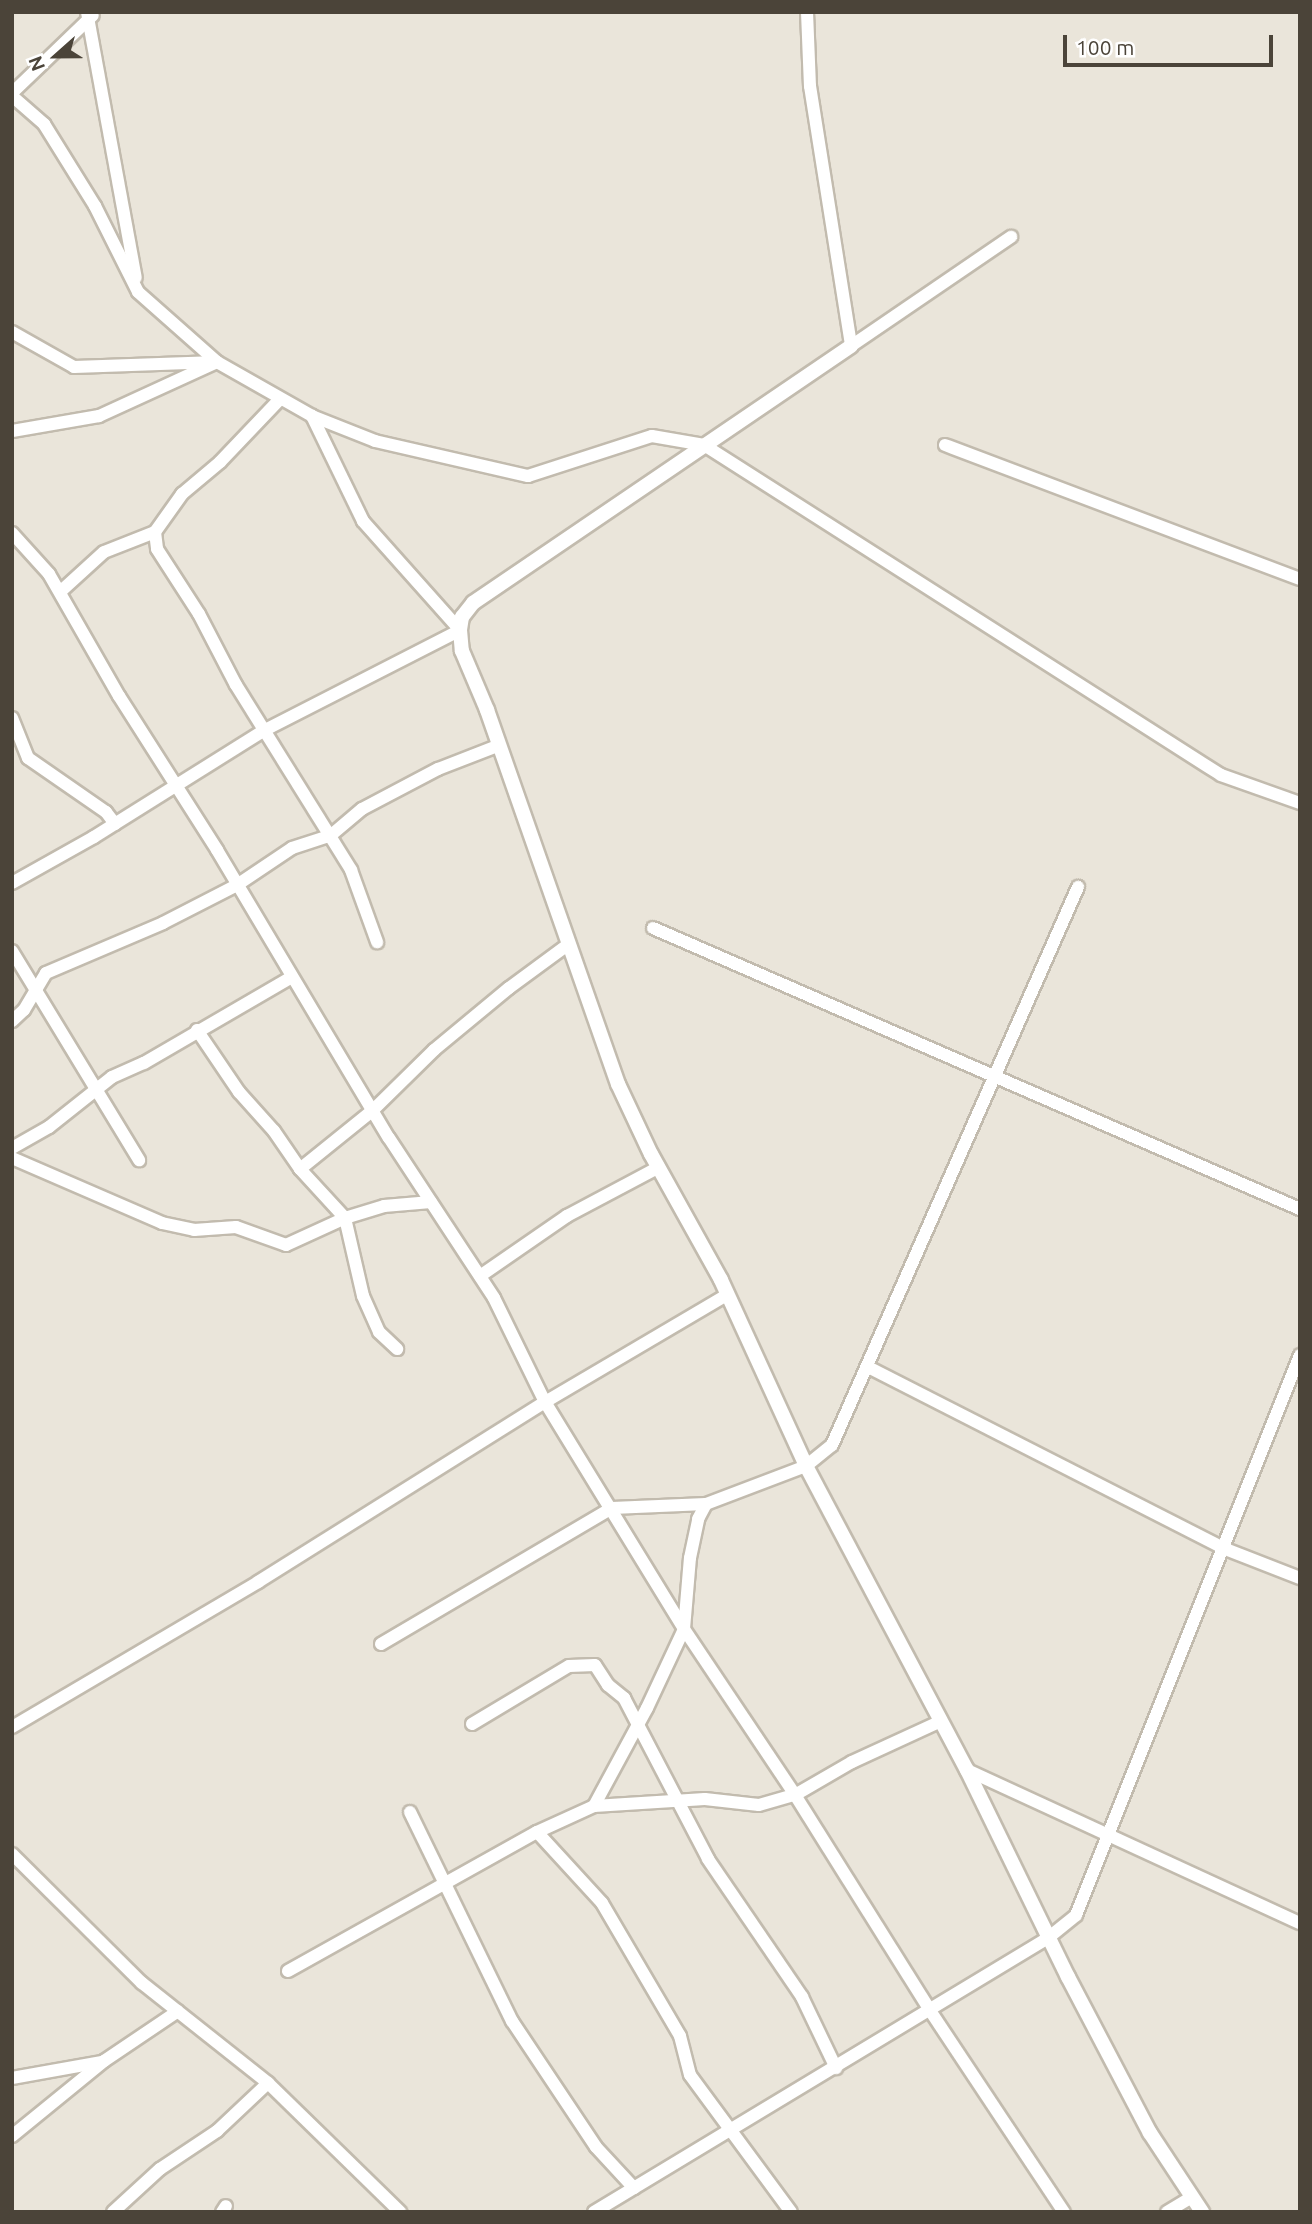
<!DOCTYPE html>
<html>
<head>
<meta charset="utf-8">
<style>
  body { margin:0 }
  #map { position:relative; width:1312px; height:2224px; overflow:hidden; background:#f6f3ec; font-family:Ubuntu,sans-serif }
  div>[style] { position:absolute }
  .residential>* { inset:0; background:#eae5da; transform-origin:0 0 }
  .roads { filter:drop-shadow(2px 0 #c2bbae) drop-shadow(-2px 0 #c2bbae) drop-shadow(0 2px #c2bbae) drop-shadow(0 -2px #c2bbae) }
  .minor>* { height:12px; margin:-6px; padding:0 6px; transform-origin:6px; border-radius:6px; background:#fff }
  .tertiary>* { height:14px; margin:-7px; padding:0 7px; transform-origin:7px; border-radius:7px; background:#fff }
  span { translate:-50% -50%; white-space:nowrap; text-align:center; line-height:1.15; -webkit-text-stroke:5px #fff; paint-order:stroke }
  .frame { position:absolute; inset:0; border:14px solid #4b4439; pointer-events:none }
  .north { position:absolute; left:21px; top:21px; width:70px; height:70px; -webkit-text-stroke:5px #fff; paint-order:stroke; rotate:249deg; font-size:19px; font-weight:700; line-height:28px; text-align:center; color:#4b4439 }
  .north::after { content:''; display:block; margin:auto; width:24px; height:32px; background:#4b4439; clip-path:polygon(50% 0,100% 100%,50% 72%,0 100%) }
  .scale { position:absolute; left:1063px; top:35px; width:210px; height:32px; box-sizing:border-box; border:4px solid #4b4439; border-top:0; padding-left:9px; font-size:21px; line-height:24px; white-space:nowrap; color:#4b4439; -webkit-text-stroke:5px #fff; paint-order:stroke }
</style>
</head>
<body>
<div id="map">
  <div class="residential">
    <div style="left:12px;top:12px;width:1288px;height:2200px"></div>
  </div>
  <div class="roads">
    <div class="minor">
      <div style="left:87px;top:12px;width:270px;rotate:79.6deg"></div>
      <div style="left:807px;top:12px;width:74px;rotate:87.7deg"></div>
      <div style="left:810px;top:86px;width:263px;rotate:81deg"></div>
      <div style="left:851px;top:346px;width:194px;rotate:-34.3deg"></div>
      <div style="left:12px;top:93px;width:112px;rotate:-43.9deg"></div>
      <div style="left:12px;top:96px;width:43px;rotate:41.2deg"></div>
      <div style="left:44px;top:124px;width:97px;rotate:58.1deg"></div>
      <div style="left:95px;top:206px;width:96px;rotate:63.4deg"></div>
      <div style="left:138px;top:292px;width:106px;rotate:41.5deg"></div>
      <div style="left:217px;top:362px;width:130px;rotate:155.4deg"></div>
      <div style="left:99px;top:416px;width:88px;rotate:170.2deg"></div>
      <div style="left:12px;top:332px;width:71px;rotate:29.4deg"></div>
      <div style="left:74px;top:367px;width:143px;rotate:-2deg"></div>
      <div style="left:217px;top:362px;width:109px;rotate:29.6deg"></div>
      <div style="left:312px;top:416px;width:68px;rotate:21.6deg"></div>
      <div style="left:375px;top:441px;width:157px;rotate:12.9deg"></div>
      <div style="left:528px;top:476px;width:130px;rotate:-17.9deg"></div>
      <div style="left:652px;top:436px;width:53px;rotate:9.8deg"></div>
      <div style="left:704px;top:445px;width:613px;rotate:32.55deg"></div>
      <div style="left:1221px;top:775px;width:84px;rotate:19.5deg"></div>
      <div style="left:945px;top:445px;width:379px;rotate:20.7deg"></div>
      <div style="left:155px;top:532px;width:17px;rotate:83deg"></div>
      <div style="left:157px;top:549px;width:77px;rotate:57.1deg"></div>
      <div style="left:199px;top:614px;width:80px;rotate:62.5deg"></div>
      <div style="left:236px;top:685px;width:218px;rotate:58.1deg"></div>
      <div style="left:351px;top:870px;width:77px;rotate:70.1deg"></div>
      <div style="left:12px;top:533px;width:55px;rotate:47.9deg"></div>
      <div style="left:49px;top:574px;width:141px;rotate:60.2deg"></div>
      <div style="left:119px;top:696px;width:183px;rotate:57.5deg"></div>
      <div style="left:217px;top:850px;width:335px;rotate:59.2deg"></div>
      <div style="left:389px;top:1138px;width:191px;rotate:56.7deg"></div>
      <div style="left:494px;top:1298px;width:116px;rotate:63.9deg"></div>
      <div style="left:545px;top:1402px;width:266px;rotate:58.5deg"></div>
      <div style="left:684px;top:1629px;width:200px;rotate:56.2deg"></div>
      <div style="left:795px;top:1795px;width:252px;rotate:57.9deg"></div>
      <div style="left:929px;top:2009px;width:244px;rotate:56.4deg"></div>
      <div style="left:60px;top:592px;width:59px;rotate:-42.3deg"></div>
      <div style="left:104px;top:552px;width:55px;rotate:-21.4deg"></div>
      <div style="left:155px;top:532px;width:47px;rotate:-54.6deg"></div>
      <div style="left:182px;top:494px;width:50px;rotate:-40.1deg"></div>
      <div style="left:220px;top:462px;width:87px;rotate:-46.4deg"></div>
      <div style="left:12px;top:718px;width:43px;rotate:68.2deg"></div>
      <div style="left:28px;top:758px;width:95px;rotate:34.7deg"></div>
      <div style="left:106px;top:812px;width:15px;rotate:53deg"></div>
      <div style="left:12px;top:883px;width:94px;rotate:-29.3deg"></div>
      <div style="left:94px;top:837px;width:199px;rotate:-32.1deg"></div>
      <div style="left:263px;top:731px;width:221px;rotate:-27.1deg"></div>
      <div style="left:460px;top:630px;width:146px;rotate:-131.7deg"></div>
      <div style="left:363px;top:521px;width:117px;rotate:-115.9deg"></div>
      <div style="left:653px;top:928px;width:705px;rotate:23.48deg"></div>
      <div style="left:12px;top:951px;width:245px;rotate:58.7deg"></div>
      <div style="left:12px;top:1021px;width:16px;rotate:-43deg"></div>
      <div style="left:24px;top:1010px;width:43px;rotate:-59.3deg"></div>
      <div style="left:46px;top:973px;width:127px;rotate:-23.1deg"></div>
      <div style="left:163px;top:923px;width:83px;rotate:-27.2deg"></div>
      <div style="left:237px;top:885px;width:66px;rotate:-33.9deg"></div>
      <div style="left:292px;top:848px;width:40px;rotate:-18deg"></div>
      <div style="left:330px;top:836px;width:42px;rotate:-40.2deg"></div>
      <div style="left:362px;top:809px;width:86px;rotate:-27.8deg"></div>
      <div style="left:438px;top:769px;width:66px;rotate:-21.2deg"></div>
      <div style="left:197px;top:1030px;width:75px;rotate:55.9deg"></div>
      <div style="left:239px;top:1092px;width:52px;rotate:48.1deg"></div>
      <div style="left:274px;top:1131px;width:46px;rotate:55.6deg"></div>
      <div style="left:300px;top:1169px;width:67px;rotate:47.4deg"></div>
      <div style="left:345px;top:1218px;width:80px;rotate:77deg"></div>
      <div style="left:363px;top:1296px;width:39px;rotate:66deg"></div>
      <div style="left:379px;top:1332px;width:25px;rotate:43deg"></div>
      <div style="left:12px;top:1148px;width:43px;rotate:-29.6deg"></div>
      <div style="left:49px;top:1127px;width:80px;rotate:-38.4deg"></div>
      <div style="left:112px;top:1077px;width:35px;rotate:-24deg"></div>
      <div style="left:144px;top:1063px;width:171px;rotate:-30.2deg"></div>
      <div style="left:12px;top:1158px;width:163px;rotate:23.4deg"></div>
      <div style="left:162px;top:1223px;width:33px;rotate:12deg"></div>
      <div style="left:194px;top:1230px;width:42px;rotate:-4.1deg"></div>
      <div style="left:236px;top:1227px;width:53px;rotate:19.8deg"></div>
      <div style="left:286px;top:1245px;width:65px;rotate:-24.6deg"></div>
      <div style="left:345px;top:1218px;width:41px;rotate:-17.1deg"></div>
      <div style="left:384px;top:1206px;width:47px;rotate:-4.9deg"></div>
      <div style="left:300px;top:1169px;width:94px;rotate:-38.9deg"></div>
      <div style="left:373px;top:1110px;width:86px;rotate:-44.5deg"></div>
      <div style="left:434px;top:1050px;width:97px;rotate:-39.6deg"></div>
      <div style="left:509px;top:988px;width:74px;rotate:-36.3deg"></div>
      <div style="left:480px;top:1276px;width:106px;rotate:-34.6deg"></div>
      <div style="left:567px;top:1216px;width:104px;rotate:-28deg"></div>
      <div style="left:868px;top:1367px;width:398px;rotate:27deg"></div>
      <div style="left:1223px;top:1548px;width:83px;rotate:21.3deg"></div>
      <div style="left:381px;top:1644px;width:268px;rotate:-30.5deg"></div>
      <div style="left:612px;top:1508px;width:94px;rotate:-2.4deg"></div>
      <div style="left:706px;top:1504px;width:107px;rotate:-20.8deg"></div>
      <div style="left:806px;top:1466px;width:33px;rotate:-39deg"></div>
      <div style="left:832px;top:1445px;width:610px;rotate:-66.21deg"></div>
      <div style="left:472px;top:1724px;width:113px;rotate:-30.9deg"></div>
      <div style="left:569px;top:1666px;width:26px;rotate:-2deg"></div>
      <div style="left:595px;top:1665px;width:24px;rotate:57deg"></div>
      <div style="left:608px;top:1685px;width:21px;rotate:39deg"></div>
      <div style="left:624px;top:1698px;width:182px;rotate:62.4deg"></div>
      <div style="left:708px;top:1859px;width:167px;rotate:55.7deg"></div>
      <div style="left:802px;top:1997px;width:79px;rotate:64.4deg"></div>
      <div style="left:12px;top:1727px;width:286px;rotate:-30.5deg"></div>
      <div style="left:258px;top:1582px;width:339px;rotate:-32.1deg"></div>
      <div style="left:545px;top:1402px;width:212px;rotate:-30.5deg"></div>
      <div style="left:967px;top:1770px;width:366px;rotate:24.7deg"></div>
      <div style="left:594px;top:1806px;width:111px;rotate:-61.6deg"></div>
      <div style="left:647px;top:1708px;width:87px;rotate:-64.9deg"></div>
      <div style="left:684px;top:1629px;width:71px;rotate:-85.2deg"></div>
      <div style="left:690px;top:1558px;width:40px;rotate:-78deg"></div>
      <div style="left:698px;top:1519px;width:17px;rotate:-62deg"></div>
      <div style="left:410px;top:1812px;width:233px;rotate:64deg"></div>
      <div style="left:512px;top:2021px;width:151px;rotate:56.3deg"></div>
      <div style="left:596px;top:2147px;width:56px;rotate:47.2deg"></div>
      <div style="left:537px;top:1832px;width:96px;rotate:47.5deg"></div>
      <div style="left:602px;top:1903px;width:154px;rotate:59.6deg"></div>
      <div style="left:680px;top:2036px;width:40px;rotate:75.6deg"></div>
      <div style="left:690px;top:2075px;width:170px;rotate:53.6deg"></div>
      <div style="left:12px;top:1854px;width:183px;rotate:44.8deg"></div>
      <div style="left:142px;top:1983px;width:161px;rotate:38.4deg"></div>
      <div style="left:268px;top:2083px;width:185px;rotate:44.3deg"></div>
      <div style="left:288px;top:1971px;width:285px;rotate:-29.2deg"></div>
      <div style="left:537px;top:1832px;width:63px;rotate:-24.5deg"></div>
      <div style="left:594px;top:1806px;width:111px;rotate:-3.6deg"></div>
      <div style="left:705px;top:1799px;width:54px;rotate:6.3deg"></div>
      <div style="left:759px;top:1805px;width:37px;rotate:-16deg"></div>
      <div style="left:795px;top:1795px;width:66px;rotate:-30.1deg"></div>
      <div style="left:852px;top:1762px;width:96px;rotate:-24.7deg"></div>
      <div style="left:12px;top:2078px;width:90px;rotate:-10.2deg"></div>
      <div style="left:12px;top:2136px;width:119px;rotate:-39.2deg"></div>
      <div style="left:104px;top:2061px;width:89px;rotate:-34deg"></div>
      <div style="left:113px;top:2212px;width:64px;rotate:-42.5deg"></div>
      <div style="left:160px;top:2169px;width:69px;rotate:-33.7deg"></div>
      <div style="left:217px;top:2131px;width:70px;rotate:-43.3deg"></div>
      <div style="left:222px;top:2212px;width:7px;rotate:-56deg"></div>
      <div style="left:594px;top:2212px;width:530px;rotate:-31.11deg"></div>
      <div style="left:1048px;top:1938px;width:36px;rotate:-39deg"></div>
      <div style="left:1076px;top:1915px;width:603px;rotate:-68.2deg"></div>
      <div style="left:1167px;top:2212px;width:29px;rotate:-31deg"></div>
    </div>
    <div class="tertiary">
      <div style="left:851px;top:346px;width:457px;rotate:145.8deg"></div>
      <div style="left:473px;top:603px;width:18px;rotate:128deg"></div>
      <div style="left:462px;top:617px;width:13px;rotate:99deg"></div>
      <div style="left:460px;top:630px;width:21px;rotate:85deg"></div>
      <div style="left:462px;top:651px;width:64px;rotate:67deg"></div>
      <div style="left:487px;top:710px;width:396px;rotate:70.7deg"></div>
      <div style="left:618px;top:1084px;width:77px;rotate:64.8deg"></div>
      <div style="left:651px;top:1154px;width:144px;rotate:60.9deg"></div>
      <div style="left:721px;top:1280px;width:205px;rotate:65.4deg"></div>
      <div style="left:806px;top:1466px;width:344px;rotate:62.1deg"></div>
      <div style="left:967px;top:1770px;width:230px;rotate:64deg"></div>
      <div style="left:1068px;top:1977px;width:176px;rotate:62.3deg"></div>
      <div style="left:1150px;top:2133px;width:95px;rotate:56.6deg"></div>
    </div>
  </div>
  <div class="frame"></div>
  <div class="north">N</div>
  <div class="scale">100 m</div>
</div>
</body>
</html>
